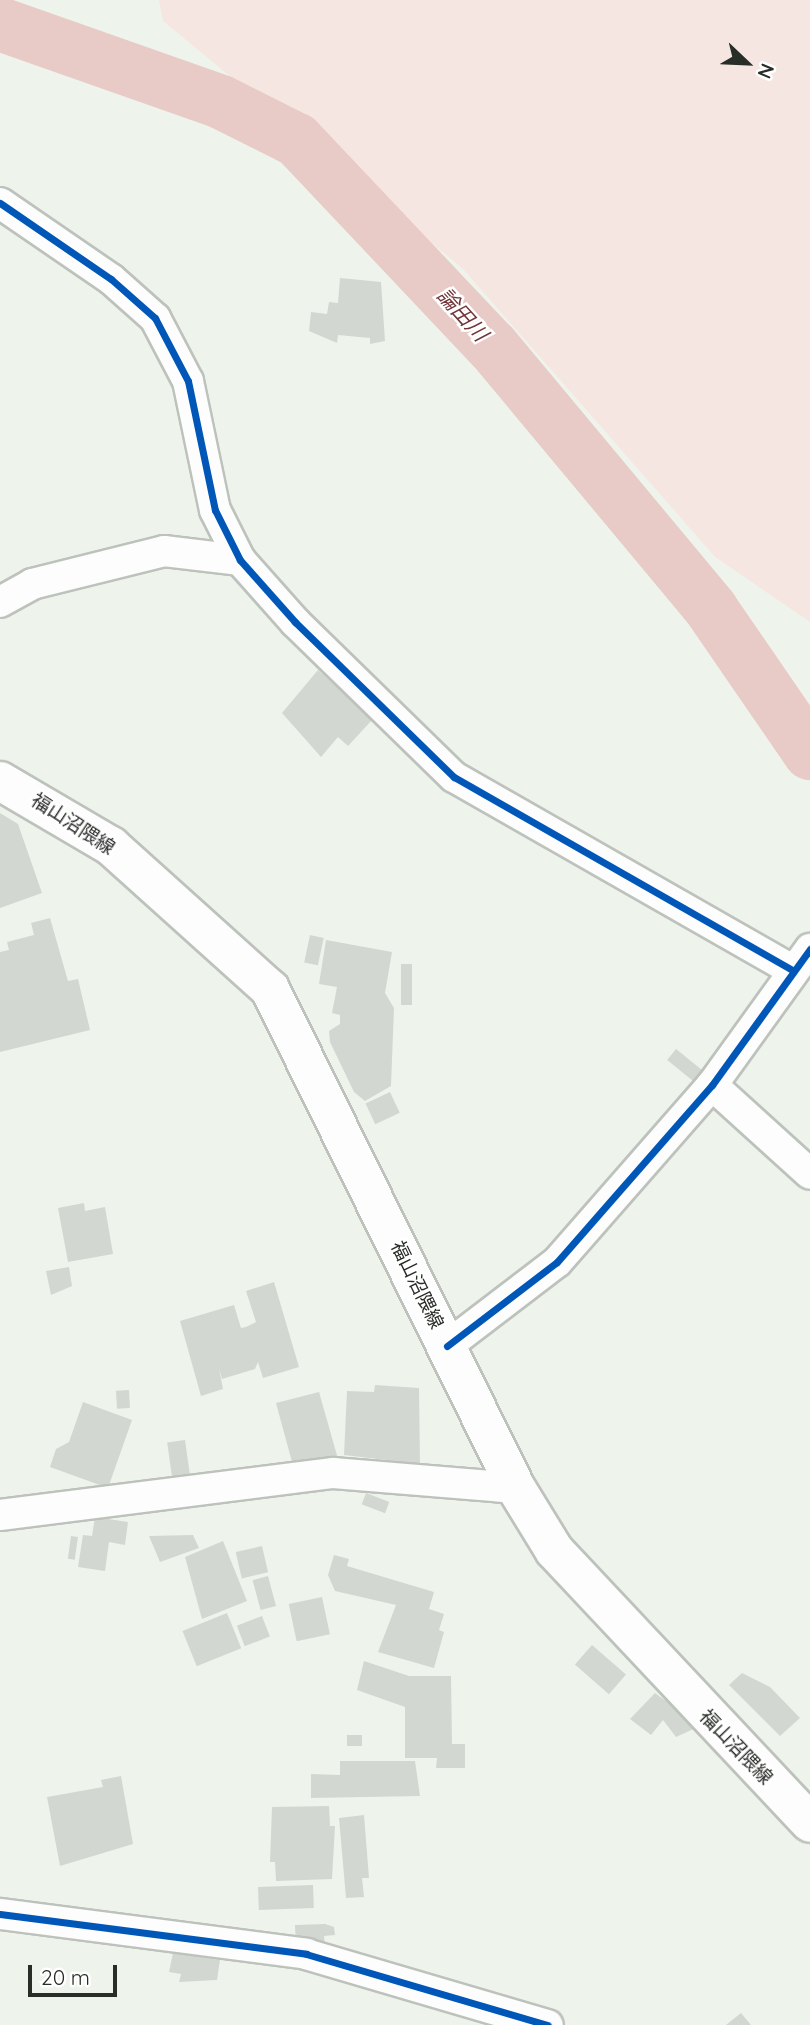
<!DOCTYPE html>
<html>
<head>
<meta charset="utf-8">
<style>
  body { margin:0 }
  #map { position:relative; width:810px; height:2025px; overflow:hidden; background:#eef4ec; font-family:Quicksand,"Noto Sans JP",sans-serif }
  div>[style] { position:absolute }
  .green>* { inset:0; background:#f6e6e2 }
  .river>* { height:54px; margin:-27px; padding:0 27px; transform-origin:27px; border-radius:27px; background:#e8cac7 }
  .building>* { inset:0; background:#d2d7d2; transform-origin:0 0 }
  .roads { filter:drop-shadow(2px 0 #bdc2bc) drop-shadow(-2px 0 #bdc2bc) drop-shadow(0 2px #bdc2bc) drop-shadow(0 -2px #bdc2bc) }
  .minor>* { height:30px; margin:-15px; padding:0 15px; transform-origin:15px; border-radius:15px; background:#fcfdfc }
  .primary>* { height:38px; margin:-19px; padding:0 19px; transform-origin:19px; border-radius:19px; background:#fcfdfc }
  .cycleway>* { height:7px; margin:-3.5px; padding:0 3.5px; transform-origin:3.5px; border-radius:3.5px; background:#0057b8 }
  span { translate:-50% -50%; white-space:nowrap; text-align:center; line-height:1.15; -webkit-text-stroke:5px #fff; paint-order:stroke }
  .street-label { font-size:19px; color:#282d27 }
  .water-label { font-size:21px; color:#713638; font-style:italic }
  .north { position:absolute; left:712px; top:28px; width:70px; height:70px; -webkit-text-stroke:5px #fff; paint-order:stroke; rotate:113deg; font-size:19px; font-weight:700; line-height:28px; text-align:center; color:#282d27 }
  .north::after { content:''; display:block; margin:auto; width:24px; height:32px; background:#282d27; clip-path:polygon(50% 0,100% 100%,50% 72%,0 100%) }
  .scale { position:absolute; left:28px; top:1965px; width:89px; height:32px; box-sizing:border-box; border:4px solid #282d27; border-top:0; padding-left:9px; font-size:21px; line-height:24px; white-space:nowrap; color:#282d27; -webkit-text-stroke:5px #fff; paint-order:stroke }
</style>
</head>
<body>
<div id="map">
  <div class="green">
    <div style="clip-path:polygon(159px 0,810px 0,810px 622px,715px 557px,462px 268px,163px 21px)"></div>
  </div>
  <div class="river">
    <div style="left:0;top:24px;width:234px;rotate:19.4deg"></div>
    <div style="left:221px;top:102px;width:85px;rotate:26.6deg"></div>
    <div style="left:297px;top:140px;width:285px;rotate:46.6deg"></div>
    <div style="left:493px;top:347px;width:341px;rotate:50.2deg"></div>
    <div style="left:711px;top:609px;width:175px;rotate:55.5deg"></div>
  </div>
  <div class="building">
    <div style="clip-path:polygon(340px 278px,381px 282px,385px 341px,370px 344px,370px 338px,338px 335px,337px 343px,309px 331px,311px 312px,327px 314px,329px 302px,338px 303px)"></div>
    <div style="clip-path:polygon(318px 670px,373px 719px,348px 746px,338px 737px,321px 757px,282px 713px)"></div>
    <div style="clip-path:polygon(0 813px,18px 824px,42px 893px,0 908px)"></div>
    <div style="clip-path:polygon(50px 918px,68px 981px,78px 979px,90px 1030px,0 1052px,0 952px,9px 950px,7px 942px,34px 935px,31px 923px)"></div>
    <div style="left:310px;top:935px;width:14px;height:28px;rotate:12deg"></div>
    <div style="clip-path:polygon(326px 940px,392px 952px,385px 993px,394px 1008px,391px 1086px,365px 1101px,354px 1092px,330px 1042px,329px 1031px,340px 1024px,340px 1015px,332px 1013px,337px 987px,319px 984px)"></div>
    <div style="left:401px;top:964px;width:11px;height:41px"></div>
    <div style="left:676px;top:1049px;width:33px;height:14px;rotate:39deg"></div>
    <div style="left:390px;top:1092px;width:23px;height:27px;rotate:65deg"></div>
    <div style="clip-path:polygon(84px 1203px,85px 1211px,105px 1207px,113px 1254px,68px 1262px,58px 1208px)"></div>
    <div style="clip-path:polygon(69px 1267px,72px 1286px,51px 1295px,46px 1271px)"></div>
    <div style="clip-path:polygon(274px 1282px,299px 1367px,263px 1378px,258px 1362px,255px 1369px,222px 1379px,219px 1368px,223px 1389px,201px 1396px,180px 1321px,234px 1305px,241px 1328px,246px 1327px,256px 1322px,246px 1291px)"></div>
    <div style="clip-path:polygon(375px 1385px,419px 1388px,420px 1464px,344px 1455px,347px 1391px,374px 1392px)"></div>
    <div style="left:129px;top:1390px;width:18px;height:13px;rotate:87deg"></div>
    <div style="clip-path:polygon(319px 1392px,338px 1459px,292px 1462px,276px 1403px)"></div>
    <div style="clip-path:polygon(83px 1402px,132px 1420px,108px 1488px,50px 1467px,56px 1449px,69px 1442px)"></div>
    <div style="left:185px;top:1440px;width:42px;height:18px;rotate:82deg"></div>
    <div style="left:366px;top:1493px;width:25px;height:12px;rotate:21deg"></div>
    <div style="clip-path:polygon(95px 1517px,128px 1522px,125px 1545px,109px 1542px,105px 1571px,78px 1567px,83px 1535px,92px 1536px)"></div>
    <div style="clip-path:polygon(193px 1535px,199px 1548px,160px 1562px,149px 1536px)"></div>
    <div style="left:71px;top:1536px;width:7px;height:23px;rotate:8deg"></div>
    <div style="clip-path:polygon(223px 1541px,247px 1601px,202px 1619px,185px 1557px)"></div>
    <div style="left:262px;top:1546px;width:27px;height:27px;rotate:77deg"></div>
    <div style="clip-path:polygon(334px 1555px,349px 1559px,347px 1566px,434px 1592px,429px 1609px,444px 1614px,439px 1630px,444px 1632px,434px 1668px,378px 1652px,396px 1605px,335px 1591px,328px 1575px)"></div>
    <div style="left:268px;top:1576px;width:31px;height:16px;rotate:75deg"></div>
    <div style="left:322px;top:1597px;width:38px;height:34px;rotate:78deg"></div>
    <div style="left:227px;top:1613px;width:38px;height:48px;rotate:68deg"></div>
    <div style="left:262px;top:1616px;width:22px;height:27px;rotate:69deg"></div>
    <div style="left:592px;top:1645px;width:45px;height:26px;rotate:41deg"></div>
    <div style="clip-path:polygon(364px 1661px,409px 1676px,451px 1676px,452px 1744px,465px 1744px,465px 1768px,436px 1768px,437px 1758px,405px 1758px,405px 1707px,357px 1690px)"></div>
    <div style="clip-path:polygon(742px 1673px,770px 1687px,800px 1718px,780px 1736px,729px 1685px)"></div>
    <div style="clip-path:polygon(655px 1693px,689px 1718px,698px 1727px,676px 1737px,663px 1720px,651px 1735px,630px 1719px)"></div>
    <div style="left:347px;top:1735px;width:15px;height:11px"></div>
    <div style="clip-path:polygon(340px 1761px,415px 1761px,420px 1796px,311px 1798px,311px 1774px,340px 1775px)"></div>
    <div style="clip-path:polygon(121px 1776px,133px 1844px,60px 1866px,47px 1797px,103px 1787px,101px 1780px)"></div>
    <div style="clip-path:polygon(329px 1806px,330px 1826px,335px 1826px,332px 1879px,276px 1881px,275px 1862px,270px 1862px,272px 1807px)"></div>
    <div style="clip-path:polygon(364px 1815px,369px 1878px,362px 1878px,364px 1897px,346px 1898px,339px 1818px)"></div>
    <div style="left:313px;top:1885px;width:23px;height:55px;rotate:88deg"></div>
    <div style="clip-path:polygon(325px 1924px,334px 1927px,335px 1935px,324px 1936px,325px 1946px,296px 1947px,295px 1925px)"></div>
    <div style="clip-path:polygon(173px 1953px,220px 1960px,217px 1980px,179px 1982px,181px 1974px,169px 1972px)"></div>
    <div style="clip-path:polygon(741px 2013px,751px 2025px,726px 2025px)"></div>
  </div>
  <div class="roads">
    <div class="minor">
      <div style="left:0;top:203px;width:135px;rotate:34.4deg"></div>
      <div style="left:111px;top:279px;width:59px;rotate:41.6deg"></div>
      <div style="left:155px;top:318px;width:71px;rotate:62.4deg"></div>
      <div style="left:188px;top:381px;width:132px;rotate:78.2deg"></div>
      <div style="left:215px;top:510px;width:56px;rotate:63.4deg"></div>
      <div style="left:240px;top:560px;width:83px;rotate:48.4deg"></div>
      <div style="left:295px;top:622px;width:222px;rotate:44.3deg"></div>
      <div style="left:454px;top:777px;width:388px;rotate:29.7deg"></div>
      <div style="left:0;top:602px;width:37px;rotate:-29deg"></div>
      <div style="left:32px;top:584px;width:136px;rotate:-14deg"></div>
      <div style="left:164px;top:551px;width:77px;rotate:6.8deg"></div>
      <div style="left:712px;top:1085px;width:132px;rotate:42.2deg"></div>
      <div style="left:447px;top:1346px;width:138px;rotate:-37.4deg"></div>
      <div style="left:557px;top:1262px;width:235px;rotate:-48.8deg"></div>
      <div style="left:712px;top:1085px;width:168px;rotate:-54.2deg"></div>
      <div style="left:0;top:1515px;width:336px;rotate:-7.2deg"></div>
      <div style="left:333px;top:1473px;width:184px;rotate:4.7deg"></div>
      <div style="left:0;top:1914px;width:309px;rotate:7.4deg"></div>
      <div style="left:306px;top:1954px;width:252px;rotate:16.4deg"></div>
    </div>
    <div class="primary">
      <div style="left:0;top:781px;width:129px;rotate:30.4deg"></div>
      <div style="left:111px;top:846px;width:214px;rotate:42deg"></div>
      <div style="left:270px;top:989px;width:556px;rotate:63.76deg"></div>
      <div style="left:516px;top:1488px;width:73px;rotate:58.5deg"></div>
      <div style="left:554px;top:1550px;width:374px;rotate:46.8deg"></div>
    </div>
  </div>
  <div class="cycleway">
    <div style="left:0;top:203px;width:135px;rotate:34.4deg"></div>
    <div style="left:111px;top:279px;width:59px;rotate:41.6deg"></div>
    <div style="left:155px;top:318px;width:71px;rotate:62.4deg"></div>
    <div style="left:188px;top:381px;width:132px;rotate:78.2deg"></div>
    <div style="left:215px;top:510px;width:56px;rotate:63.4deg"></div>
    <div style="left:240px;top:560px;width:83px;rotate:48.4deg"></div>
    <div style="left:295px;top:622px;width:222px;rotate:44.3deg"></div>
    <div style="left:454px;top:777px;width:388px;rotate:29.7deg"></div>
    <div style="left:447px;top:1346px;width:138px;rotate:-37.4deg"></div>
    <div style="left:557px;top:1262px;width:235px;rotate:-48.8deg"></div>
    <div style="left:712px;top:1085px;width:168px;rotate:-54.2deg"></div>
    <div style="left:0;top:1914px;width:309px;rotate:7.4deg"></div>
    <div style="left:306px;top:1954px;width:252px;rotate:16.4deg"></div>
  </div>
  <div class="street-label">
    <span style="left:73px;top:824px;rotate:33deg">福山沼隈線</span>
    <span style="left:417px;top:1285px;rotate:64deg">福山沼隈線</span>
    <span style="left:736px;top:1747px;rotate:46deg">福山沼隈線</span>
  </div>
  <div class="water-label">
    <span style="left:463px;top:314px;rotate:48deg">論田川</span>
  </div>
  <div class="north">N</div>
  <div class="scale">20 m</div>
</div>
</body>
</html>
